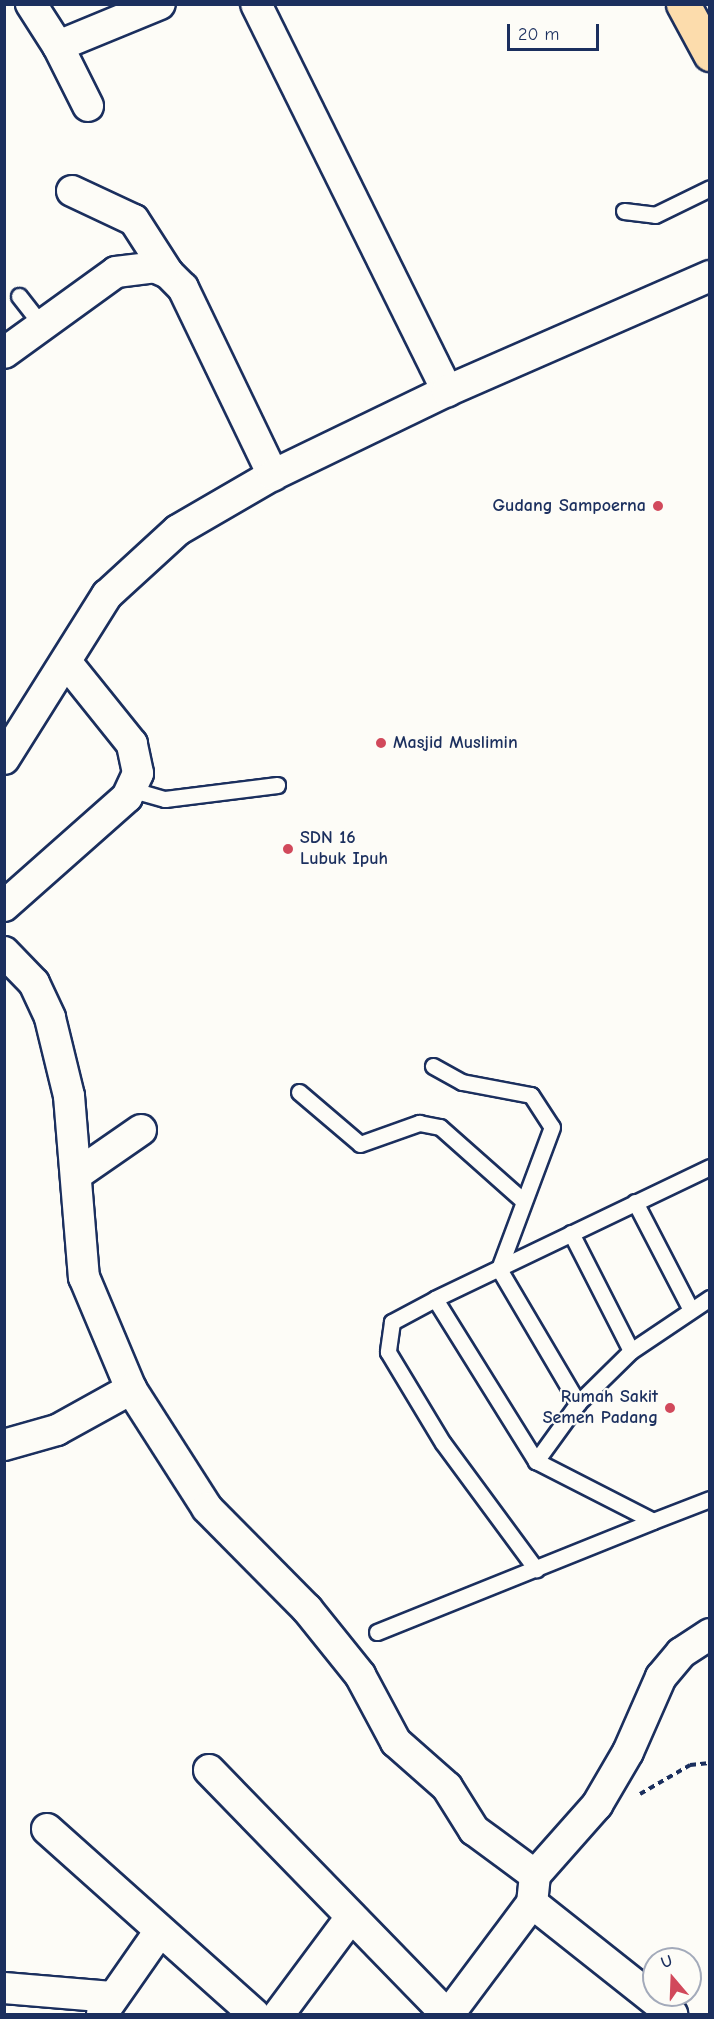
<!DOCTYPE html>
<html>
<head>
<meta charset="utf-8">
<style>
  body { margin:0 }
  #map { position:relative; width:714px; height:2019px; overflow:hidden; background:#fdfcf7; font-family:"Comic Neue",sans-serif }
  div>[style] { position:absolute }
  .path>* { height:4px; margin-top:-2px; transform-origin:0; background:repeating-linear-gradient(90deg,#1b2f5e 0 6px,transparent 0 10.5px) }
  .roads { filter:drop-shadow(2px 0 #1b2f5e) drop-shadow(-2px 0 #1b2f5e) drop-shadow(0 2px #1b2f5e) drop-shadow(0 -2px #1b2f5e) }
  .service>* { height:15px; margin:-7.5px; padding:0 7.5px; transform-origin:7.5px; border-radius:7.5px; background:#fdfcf7 }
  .minor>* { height:30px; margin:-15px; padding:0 15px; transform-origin:15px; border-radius:15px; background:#fdfcf7 }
  .trunk>* { height:33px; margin:-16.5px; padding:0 16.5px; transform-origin:16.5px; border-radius:16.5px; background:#fcdcac }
  .dots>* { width:16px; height:16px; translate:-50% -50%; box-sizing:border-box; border:3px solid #fdfcf7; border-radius:50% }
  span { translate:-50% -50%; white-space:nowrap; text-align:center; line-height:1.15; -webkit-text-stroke:4.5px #fdfcf7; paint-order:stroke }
  .poi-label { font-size:18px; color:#1b2f5e; font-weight:700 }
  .right { translate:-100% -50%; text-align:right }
  .left { translate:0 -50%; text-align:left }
  .frame { position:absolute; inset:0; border:6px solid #1b2f5e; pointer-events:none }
  .north { position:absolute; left:642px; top:1947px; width:60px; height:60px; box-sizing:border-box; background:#fdfcf7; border:2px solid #a3aaba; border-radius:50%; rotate:341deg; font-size:16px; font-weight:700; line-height:24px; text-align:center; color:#1b2f5e }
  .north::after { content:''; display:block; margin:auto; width:21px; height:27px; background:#d1495b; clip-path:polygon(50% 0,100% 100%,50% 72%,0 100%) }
  .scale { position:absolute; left:507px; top:24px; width:92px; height:27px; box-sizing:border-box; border:3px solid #1b2f5e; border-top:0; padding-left:8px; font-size:18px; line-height:21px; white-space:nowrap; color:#1b2f5e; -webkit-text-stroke:4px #fdfcf7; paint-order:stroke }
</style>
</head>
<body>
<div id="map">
  <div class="path">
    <div style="left:640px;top:1794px;width:58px;rotate:-30.1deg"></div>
    <div style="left:690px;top:1765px;width:20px;rotate:-6deg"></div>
  </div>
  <div class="roads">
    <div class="service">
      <div style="left:624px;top:211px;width:31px;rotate:7deg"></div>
      <div style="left:655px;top:215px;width:61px;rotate:-26.1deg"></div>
      <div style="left:19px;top:296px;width:37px;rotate:52deg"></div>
      <div style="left:133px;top:790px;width:33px;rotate:16deg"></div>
      <div style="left:165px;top:799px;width:113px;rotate:-7.1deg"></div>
      <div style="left:433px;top:1066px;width:33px;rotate:29deg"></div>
      <div style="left:462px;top:1082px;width:70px;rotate:10.7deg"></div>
      <div style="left:531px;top:1095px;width:38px;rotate:57deg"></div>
      <div style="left:552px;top:1127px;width:152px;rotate:110.5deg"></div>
      <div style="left:499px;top:1269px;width:156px;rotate:59.5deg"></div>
      <div style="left:578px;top:1403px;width:72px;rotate:125.9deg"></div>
      <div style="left:299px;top:1092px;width:80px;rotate:40.4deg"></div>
      <div style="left:360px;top:1144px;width:63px;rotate:-19.6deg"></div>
      <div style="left:419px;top:1123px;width:21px;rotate:11deg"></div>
      <div style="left:440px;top:1127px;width:108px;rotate:41.6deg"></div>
      <div style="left:710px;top:1167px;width:305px;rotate:154.4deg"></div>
      <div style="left:435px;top:1299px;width:191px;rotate:58.1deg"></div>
      <div style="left:536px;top:1461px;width:131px;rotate:27.1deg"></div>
      <div style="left:653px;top:1521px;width:61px;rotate:-21.1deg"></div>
      <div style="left:635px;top:1202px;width:119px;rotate:62.6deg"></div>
      <div style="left:571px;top:1233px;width:132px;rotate:63deg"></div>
      <div style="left:435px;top:1299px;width:49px;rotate:151.9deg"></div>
      <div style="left:392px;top:1322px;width:30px;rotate:98deg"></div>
      <div style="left:388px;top:1352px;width:106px;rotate:58.9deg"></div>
      <div style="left:443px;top:1443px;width:157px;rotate:53.6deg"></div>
      <div style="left:578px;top:1403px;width:74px;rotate:-44.5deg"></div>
      <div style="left:631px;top:1351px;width:95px;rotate:-33.9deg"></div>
      <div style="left:377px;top:1632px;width:297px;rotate:-21.9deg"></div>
    </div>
    <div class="minor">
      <div style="left:31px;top:4px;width:50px;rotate:57.3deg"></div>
      <div style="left:58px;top:46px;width:110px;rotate:-22.4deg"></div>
      <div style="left:256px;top:4px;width:432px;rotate:63.7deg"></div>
      <div style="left:58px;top:46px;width:67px;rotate:63.4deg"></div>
      <div style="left:72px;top:191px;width:68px;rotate:25.1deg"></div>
      <div style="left:134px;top:220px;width:63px;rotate:57.3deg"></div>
      <div style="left:4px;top:353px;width:138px;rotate:-35.9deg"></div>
      <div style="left:116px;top:272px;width:38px;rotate:-7deg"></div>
      <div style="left:154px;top:267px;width:15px;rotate:23deg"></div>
      <div style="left:168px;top:273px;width:21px;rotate:45deg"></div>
      <div style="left:183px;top:288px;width:208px;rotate:64.3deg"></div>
      <div style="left:4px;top:759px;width:194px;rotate:-57.9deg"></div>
      <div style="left:107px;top:595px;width:96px;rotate:-42.5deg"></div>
      <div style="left:178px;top:530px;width:110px;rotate:-30.1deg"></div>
      <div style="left:273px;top:475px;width:193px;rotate:-25.8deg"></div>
      <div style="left:447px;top:391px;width:287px;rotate:-23.6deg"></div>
      <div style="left:4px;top:906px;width:164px;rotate:-41.5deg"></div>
      <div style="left:127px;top:797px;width:26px;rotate:-65deg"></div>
      <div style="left:138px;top:773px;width:30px;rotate:-102deg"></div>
      <div style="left:132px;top:744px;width:105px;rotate:-128.8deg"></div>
      <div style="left:4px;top:952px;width:43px;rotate:45.9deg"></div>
      <div style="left:34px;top:983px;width:38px;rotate:65deg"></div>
      <div style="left:50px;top:1018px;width:80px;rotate:76.3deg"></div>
      <div style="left:69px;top:1096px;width:182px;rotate:85.3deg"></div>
      <div style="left:84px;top:1277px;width:121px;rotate:67.2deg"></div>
      <div style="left:131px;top:1389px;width:141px;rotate:57.4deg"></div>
      <div style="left:207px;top:1508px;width:142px;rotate:45.3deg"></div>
      <div style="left:307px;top:1609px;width:85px;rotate:51.2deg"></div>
      <div style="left:360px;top:1675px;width:76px;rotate:61.8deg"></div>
      <div style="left:396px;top:1742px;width:68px;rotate:41.4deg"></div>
      <div style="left:447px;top:1787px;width:51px;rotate:57.9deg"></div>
      <div style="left:474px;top:1830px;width:76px;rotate:36.4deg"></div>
      <div style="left:535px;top:1875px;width:28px;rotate:96deg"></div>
      <div style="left:532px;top:1903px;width:139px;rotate:126.8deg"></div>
      <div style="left:76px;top:1175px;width:79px;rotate:-34.7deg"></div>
      <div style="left:4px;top:1445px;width:55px;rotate:-15.8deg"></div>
      <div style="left:57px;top:1430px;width:85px;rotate:-29deg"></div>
      <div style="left:209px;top:1770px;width:340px;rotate:45.8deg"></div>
      <div style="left:47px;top:1829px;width:278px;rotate:41.8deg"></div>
      <div style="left:535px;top:1875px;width:94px;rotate:-48.5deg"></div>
      <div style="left:597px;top:1805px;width:61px;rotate:-59.7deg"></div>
      <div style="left:628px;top:1752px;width:82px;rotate:-66.3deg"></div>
      <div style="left:661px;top:1677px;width:31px;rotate:-50deg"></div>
      <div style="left:681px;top:1653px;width:35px;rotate:-33deg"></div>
      <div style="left:532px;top:1903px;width:179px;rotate:38.4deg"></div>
      <div style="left:4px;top:1988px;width:108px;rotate:4.8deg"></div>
      <div style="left:102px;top:2014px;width:101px;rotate:-55.1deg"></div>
      <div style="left:279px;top:2014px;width:121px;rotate:-53.4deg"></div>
    </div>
    <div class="trunk">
      <div style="left:683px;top:4px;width:57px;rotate:61.6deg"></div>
    </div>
  </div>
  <div class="dots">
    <div style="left:658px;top:506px;background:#d1495b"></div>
    <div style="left:381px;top:743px;background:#d1495b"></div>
    <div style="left:288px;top:849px;background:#d1495b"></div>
    <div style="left:670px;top:1408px;background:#d1495b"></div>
  </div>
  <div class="poi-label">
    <span class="right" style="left:646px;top:506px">Gudang Sampoerna</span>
    <span class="left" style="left:393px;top:743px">Masjid Muslimin</span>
    <span class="left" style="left:300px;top:849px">SDN 16<br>Lubuk Ipuh</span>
    <span class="right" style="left:658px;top:1408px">Rumah Sakit<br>Semen Padang</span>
  </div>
  <div class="frame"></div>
  <div class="north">U</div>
  <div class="scale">20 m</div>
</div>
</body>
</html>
